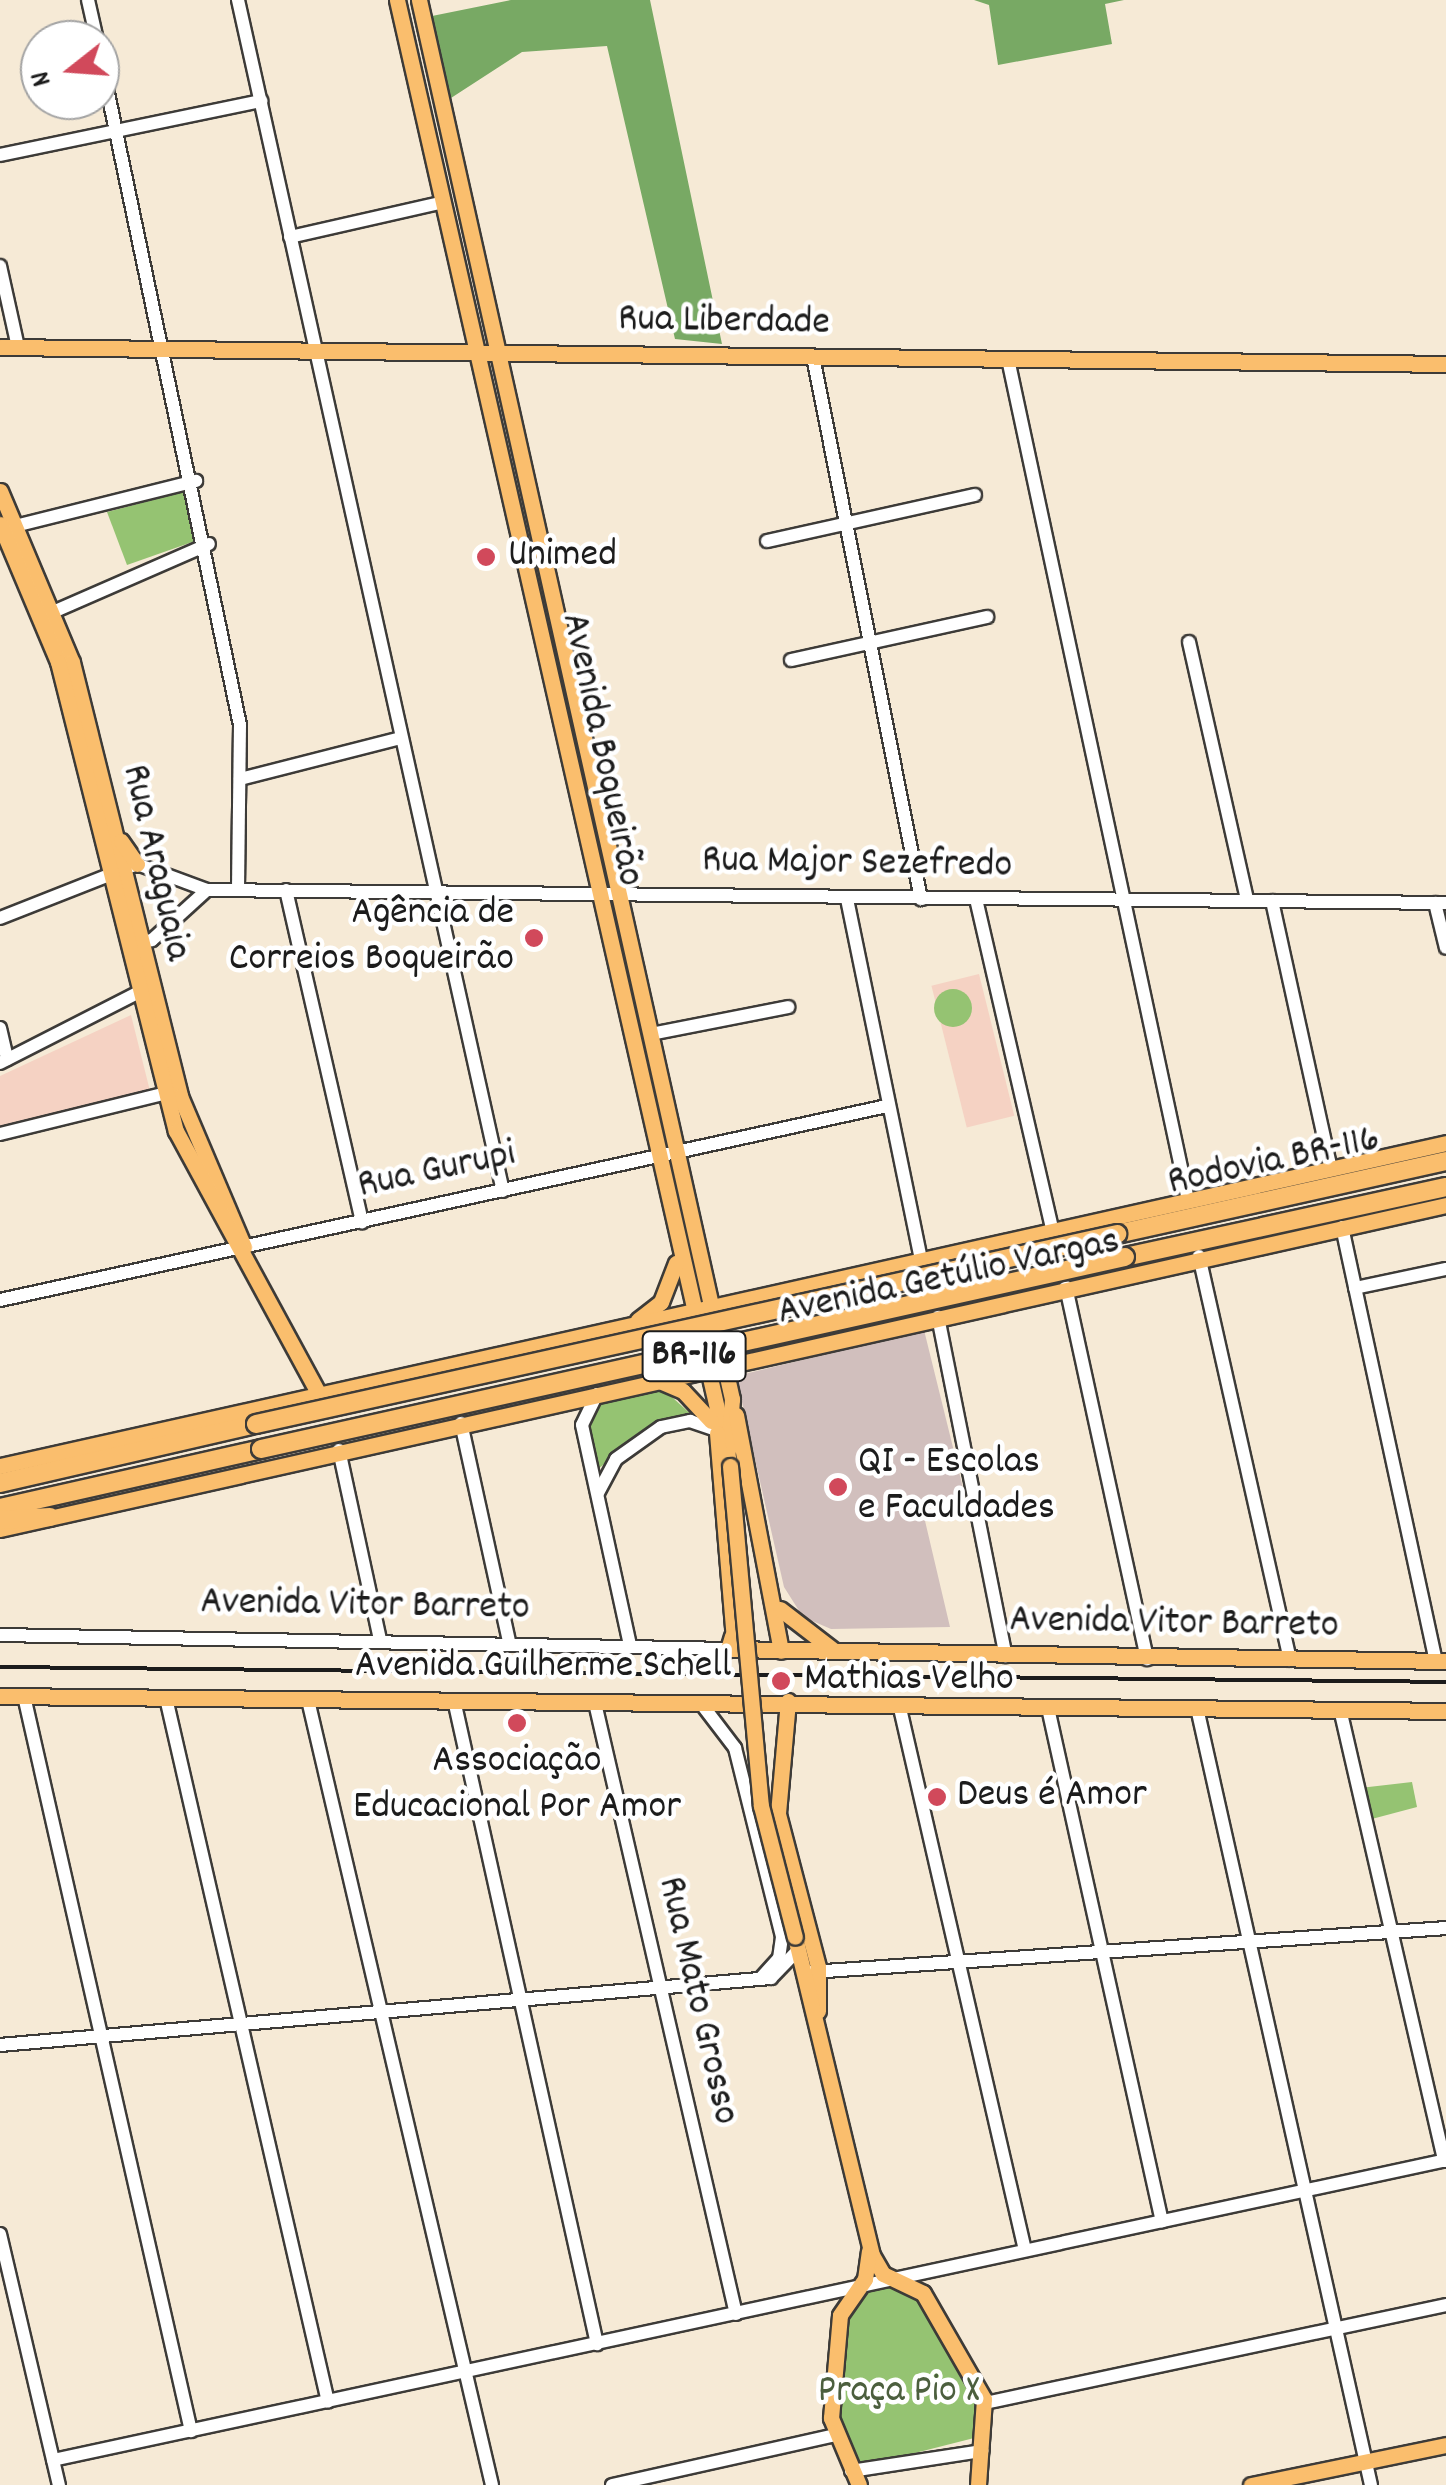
<!DOCTYPE html>
<html>
<head>
<meta charset="utf-8">
<style>
  body { margin:0 }
  #map { position:relative; width:1446px; height:2485px; overflow:hidden; background:#f6ead6; font-family:Dekko,sans-serif }
  div>[style] { position:absolute }
  .built>* { inset:0; background:#f5d2c3; transform-origin:0 0 }
  .industrial>* { inset:0; background:#d1bfbd }
  .green>* { inset:0; background:#95c372 }
  .round { border-radius:50% }
  .forest>* { inset:0; background:#78a964 }
  .roads { filter:drop-shadow(2px 0 #3d3b38) drop-shadow(-2px 0 #3d3b38) drop-shadow(0 2px #3d3b38) drop-shadow(0 -2px #3d3b38) }
  .minor>* { height:12px; margin:-6px; padding:0 6px; transform-origin:6px; border-radius:6px; background:#fff }
  .major>* { height:15px; margin:-7.5px; padding:0 7.5px; transform-origin:7.5px; border-radius:7.5px; background:#fabe6d }
  .highway>* { height:18px; margin:-9px; padding:0 9px; transform-origin:9px; border-radius:9px; background:#fabe6d }
  .rail>* { height:4px; margin:-2px; padding:0 2px; transform-origin:2px; border-radius:2px; background:#1c1c1c }
  .bridges { filter:drop-shadow(2px 0 #3d3b38) drop-shadow(-2px 0 #3d3b38) drop-shadow(0 2px #3d3b38) drop-shadow(0 -2px #3d3b38) }
  .major-bridge>* { height:15px; margin:-7.5px; padding:0 7.5px; transform-origin:7.5px; border-radius:7.5px; background:#fabe6d }
  .highway-bridge>* { height:18px; margin:-9px; padding:0 9px; transform-origin:9px; border-radius:9px; background:#fabe6d }
  .dots>* { width:28px; height:28px; translate:-50% -50%; box-sizing:border-box; border:5px solid #fff; border-radius:50% }
  span { translate:-50% -50%; white-space:nowrap; text-align:center; line-height:1.15; -webkit-text-stroke:9px #fff; paint-order:stroke }
  .shield-label span { padding:2px 8px; background:#fff; border:2px solid; border-radius:8px; -webkit-text-stroke-width:0 }
  .shield-label { font-size:38px; color:#1c1c1c; font-weight:700 }
  .street-label { font-size:40px; color:#1c1c1c }
  .poi-label { font-size:40px; color:#1c1c1c }
  .left { translate:0 -50%; text-align:left }
  .right { translate:-100% -50%; text-align:right }
  .park-label { font-size:40px; color:#4c5f3e }
  .north { position:absolute; left:20px; top:20px; width:100px; height:100px; box-sizing:border-box; background:#fff; border:2px solid #a4a4a4; border-radius:50%; rotate:253deg; font-size:28px; font-weight:700; line-height:40px; text-align:center; color:#1c1c1c }
  .north::after { content:''; display:block; margin:auto; width:35px; height:45px; background:#d1495b; clip-path:polygon(50% 0,100% 100%,50% 72%,0 100%) }
</style>
</head>
<body>
<div id="map">
  <div class="built">
    <div style="left:979px;top:974px;width:146px;height:49px;rotate:76deg"></div>
    <div style="clip-path:polygon(131px 1015px,150px 1091px,0 1129px,0 1076px)"></div>
  </div>
  <div class="industrial">
    <div style="clip-path:polygon(924px 1330px,965px 1496px,922px 1508px,950px 1627px,831px 1629px,803px 1617px,784px 1587px,736px 1376px)"></div>
  </div>
  <div class="green">
    <div style="clip-path:polygon(187px 491px,198px 540px,127px 565px,107px 512px)"></div>
    <div class="round" style="left:934px;top:989px;width:38px;height:38px"></div>
    <div style="clip-path:polygon(662px 1388px,694px 1417px,654px 1425px,598px 1469px,588px 1429px,600px 1400px)"></div>
    <div style="clip-path:polygon(1412px 1782px,1417px 1807px,1368px 1820px,1360px 1788px)"></div>
    <div style="clip-path:polygon(888px 2286px,918px 2293px,979px 2404px,978px 2437px,856px 2468px,834px 2435px,844px 2317px,859px 2294px)"></div>
  </div>
  <div class="forest">
    <div style="clip-path:polygon(511px 0,650px 0,722px 344px,675px 339px,607px 46px,522px 52px,451px 98px,432px 16px)"></div>
    <div style="clip-path:polygon(974px 0,1124px 0,1105px 4px,1112px 44px,998px 65px,989px 5px)"></div>
  </div>
  <div class="roads">
    <div class="minor">
      <div style="left:88px;top:0;width:41px;rotate:77.3deg"></div>
      <div style="left:238px;top:0;width:1220px;rotate:77.46deg"></div>
      <div style="left:100px;top:55px;width:684px;rotate:78.2deg"></div>
      <div style="left:240px;top:725px;width:165px;rotate:90.7deg"></div>
      <div style="left:0;top:155px;width:267px;rotate:-11.7deg"></div>
      <div style="left:290px;top:237px;width:158px;rotate:-12.8deg"></div>
      <div style="left:0;top:266px;width:83px;rotate:77.5deg"></div>
      <div style="left:813px;top:357px;width:553px;rotate:78.73deg"></div>
      <div style="left:1008px;top:359px;width:860px;rotate:77.92deg"></div>
      <div style="left:7px;top:528px;width:195px;rotate:-14deg"></div>
      <div style="left:767px;top:541px;width:213px;rotate:-12.5deg"></div>
      <div style="left:53px;top:612px;width:170px;rotate:-23.6deg"></div>
      <div style="left:1189px;top:642px;width:264px;rotate:77.3deg"></div>
      <div style="left:791px;top:660px;width:201px;rotate:-12.4deg"></div>
      <div style="left:240px;top:779px;width:166px;rotate:-14.3deg"></div>
      <div style="left:286px;top:890px;width:341px;rotate:77.1deg"></div>
      <div style="left:847px;top:899px;width:372px;rotate:78.4deg"></div>
      <div style="left:976px;top:899px;width:343px;rotate:77deg"></div>
      <div style="left:1272px;top:901px;width:274px;rotate:77.6deg"></div>
      <div style="left:1435px;top:903px;width:46px;rotate:76.3deg"></div>
      <div style="left:0;top:918px;width:147px;rotate:-21.5deg"></div>
      <div style="left:137px;top:864px;width:75px;rotate:20.4deg"></div>
      <div style="left:207px;top:890px;width:1239px;rotate:0.6deg"></div>
      <div style="left:135px;top:943px;width:17px;rotate:-10deg"></div>
      <div style="left:152px;top:940px;width:74px;rotate:-42.3deg"></div>
      <div style="left:0;top:1028px;width:32px;rotate:77deg"></div>
      <div style="left:651px;top:1034px;width:140px;rotate:-11.1deg"></div>
      <div style="left:0;top:1063px;width:167px;rotate:-27deg"></div>
      <div style="left:0;top:1134px;width:168px;rotate:-13.8deg"></div>
      <div style="left:1342px;top:1227px;width:444px;rotate:77.8deg"></div>
      <div style="left:1199px;top:1256px;width:414px;rotate:77.3deg"></div>
      <div style="left:1066px;top:1287px;width:381px;rotate:77.7deg"></div>
      <div style="left:1355px;top:1288px;width:93px;rotate:-11.8deg"></div>
      <div style="left:0;top:1300px;width:908px;rotate:-12.34deg"></div>
      <div style="left:938px;top:1317px;width:346px;rotate:78.7deg"></div>
      <div style="left:597px;top:1394px;width:34px;rotate:116deg"></div>
      <div style="left:582px;top:1425px;width:226px;rotate:77.7deg"></div>
      <div style="left:461px;top:1423px;width:223px;rotate:77.6deg"></div>
      <div style="left:339px;top:1450px;width:193px;rotate:77.8deg"></div>
      <div style="left:598px;top:1493px;width:38px;rotate:-62deg"></div>
      <div style="left:616px;top:1459px;width:55px;rotate:-35.4deg"></div>
      <div style="left:661px;top:1427px;width:30px;rotate:-12deg"></div>
      <div style="left:690px;top:1421px;width:28px;rotate:19deg"></div>
      <div style="left:0;top:1635px;width:728px;rotate:1.1deg"></div>
      <div style="left:24px;top:1696px;width:754px;rotate:77.2deg"></div>
      <div style="left:166px;top:1698px;width:722px;rotate:77.04deg"></div>
      <div style="left:308px;top:1700px;width:806px;rotate:76.81deg"></div>
      <div style="left:454px;top:1700px;width:660px;rotate:77.48deg"></div>
      <div style="left:700px;top:1702px;width:58px;rotate:52.7deg"></div>
      <div style="left:735px;top:1748px;width:195px;rotate:76deg"></div>
      <div style="left:782px;top:1937px;width:21px;rotate:98deg"></div>
      <div style="left:779px;top:1958px;width:25px;rotate:132deg"></div>
      <div style="left:595px;top:1703px;width:627px;rotate:77.01deg"></div>
      <div style="left:899px;top:1704px;width:560px;rotate:77.01deg"></div>
      <div style="left:1048px;top:1708px;width:526px;rotate:77.49deg"></div>
      <div style="left:1197px;top:1708px;width:796px;rotate:77.38deg"></div>
      <div style="left:1340px;top:1709px;width:464px;rotate:77deg"></div>
      <div style="left:811px;top:1972px;width:637px;rotate:-3.96deg"></div>
      <div style="left:0;top:2045px;width:774px;rotate:-4.97deg"></div>
      <div style="left:771px;top:1978px;width:39px;rotate:-46deg"></div>
      <div style="left:0;top:2234px;width:258px;rotate:76.8deg"></div>
      <div style="left:985px;top:2403px;width:471px;rotate:-12deg"></div>
      <div style="left:53px;top:2460px;width:1425px;rotate:-12.15deg"></div>
      <div style="left:851px;top:2471px;width:133px;rotate:-8.7deg"></div>
      <div style="left:612px;top:2485px;width:225px;rotate:-12.6deg"></div>
    </div>
    <div class="major">
      <div style="left:397px;top:0;width:1503px;rotate:77.2deg"></div>
      <div style="left:419px;top:0;width:1434px;rotate:77.39deg"></div>
      <div style="left:732px;top:1399px;width:52px;rotate:94.4deg"></div>
      <div style="left:0;top:347px;width:1446px;rotate:0.67deg"></div>
      <div style="left:0;top:491px;width:186px;rotate:67.2deg"></div>
      <div style="left:72px;top:662px;width:447px;rotate:76deg"></div>
      <div style="left:180px;top:1096px;width:164px;rotate:67deg"></div>
      <div style="left:0;top:524px;width:150px;rotate:67.2deg"></div>
      <div style="left:58px;top:662px;width:484px;rotate:75.9deg"></div>
      <div style="left:176px;top:1131px;width:299px;rotate:61.5deg"></div>
      <div style="left:121px;top:841px;width:28px;rotate:55deg"></div>
      <div style="left:638px;top:1320px;width:29px;rotate:-38deg"></div>
      <div style="left:661px;top:1302px;width:42px;rotate:-69deg"></div>
      <div style="left:655px;top:1379px;width:30px;rotate:23deg"></div>
      <div style="left:683px;top:1391px;width:41px;rotate:47deg"></div>
      <div style="left:736px;top:1415px;width:240px;rotate:79.2deg"></div>
      <div style="left:717px;top:1433px;width:210px;rotate:85.3deg"></div>
      <div style="left:0;top:1466px;width:1482px;rotate:-12.59deg"></div>
      <div style="left:0;top:1529px;width:1482px;rotate:-12.63deg"></div>
      <div style="left:780px;top:1609px;width:66px;rotate:37.6deg"></div>
      <div style="left:732px;top:1636px;width:14px;rotate:107deg"></div>
      <div style="left:728px;top:1649px;width:718px;rotate:0.96deg"></div>
      <div style="left:0;top:1696px;width:1446px;rotate:0.59deg"></div>
      <div style="left:788px;top:1701px;width:113px;rotate:95.1deg"></div>
      <div style="left:778px;top:1814px;width:158px;rotate:75.3deg"></div>
      <div style="left:818px;top:1967px;width:44px;rotate:90deg"></div>
      <div style="left:795px;top:1937px;width:327px;rotate:76.4deg"></div>
      <div style="left:872px;top:2255px;width:22px;rotate:60deg"></div>
      <div style="left:883px;top:2274px;width:44px;rotate:25.4deg"></div>
      <div style="left:923px;top:2293px;width:122px;rotate:60.1deg"></div>
      <div style="left:984px;top:2399px;width:86px;rotate:94deg"></div>
      <div style="left:859px;top:2485px;width:73px;rotate:-112.7deg"></div>
      <div style="left:831px;top:2418px;width:103px;rotate:-85deg"></div>
      <div style="left:840px;top:2315px;width:44px;rotate:-55.2deg"></div>
      <div style="left:865px;top:2279px;width:28px;rotate:-82deg"></div>
      <div style="left:1251px;top:2485px;width:199px;rotate:-11.6deg"></div>
    </div>
    <div class="highway">
      <div style="left:1117px;top:1234px;width:337px;rotate:-12.5deg"></div>
      <div style="left:1125px;top:1257px;width:329px;rotate:-12.3deg"></div>
      <div style="left:0;top:1483px;width:263px;rotate:-13deg"></div>
      <div style="left:0;top:1508px;width:268px;rotate:-12.7deg"></div>
      <div style="left:0;top:1520px;width:50px;rotate:-3.4deg"></div>
    </div>
  </div>
  <div class="rail">
    <div style="left:0;top:1667px;width:1446px;rotate:0.59deg"></div>
  </div>
  <div class="bridges">
    <div class="major-bridge">
      <div style="left:730px;top:1466px;width:341px;rotate:84.8deg"></div>
      <div style="left:761px;top:1806px;width:135px;rotate:75.5deg"></div>
    </div>
    <div class="highway-bridge">
      <div style="left:256px;top:1424px;width:882px;rotate:-12.44deg"></div>
      <div style="left:261px;top:1449px;width:885px;rotate:-12.53deg"></div>
    </div>
  </div>
  <div class="dots">
    <div style="left:486px;top:557px;background:#d1495b"></div>
    <div style="left:534px;top:938px;background:#d1495b"></div>
    <div style="left:838px;top:1487px;background:#d1495b"></div>
    <div style="left:781px;top:1681px;background:#d1495b"></div>
    <div style="left:517px;top:1723px;background:#d1495b"></div>
    <div style="left:937px;top:1797px;background:#d1495b"></div>
  </div>
  <div class="shield-label">
    <span style="left:694px;top:1356px">BR-116</span>
  </div>
  <div class="street-label">
    <span style="left:724px;top:323px;rotate:1deg">Rua Liberdade</span>
    <span style="left:600px;top:750px;rotate:78deg">Avenida Boqueirão</span>
    <span style="left:154px;top:863px;rotate:77deg">Rua Araguaia</span>
    <span style="left:857px;top:865px;rotate:1deg">Rua Major Sezefredo</span>
    <span style="left:1274px;top:1163px;rotate:-12deg">Rodovia BR-116</span>
    <span style="left:437px;top:1172px;rotate:-12deg">Rua Gurupi</span>
    <span style="left:949px;top:1279px;rotate:-12deg">Avenida Getúlio Vargas</span>
    <span style="left:365px;top:1607px;rotate:1deg">Avenida Vitor Barreto</span>
    <span style="left:1174px;top:1625px;rotate:1deg">Avenida Vitor Barreto</span>
    <span style="left:543px;top:1668px">Avenida Guilherme Schell</span>
    <span style="left:696px;top:2001px;rotate:77deg">Rua Mato Grosso</span>
  </div>
  <div class="poi-label">
    <span class="left" style="left:508px;top:557px">Unimed</span>
    <span class="right" style="left:514px;top:938px">Agência de<br>Correios Boqueirão</span>
    <span class="left" style="left:858px;top:1487px">QI - Escolas<br>e Faculdades</span>
    <span class="left" style="left:804px;top:1681px">Mathias Velho</span>
    <span style="left:517px;top:1786px">Associação<br>Educacional Por Amor</span>
    <span class="left" style="left:957px;top:1797px">Deus é Amor</span>
  </div>
  <div class="park-label">
    <span style="left:899px;top:2393px">Praça Pio X</span>
  </div>
  <div class="north">N</div>
</div>
</body>
</html>
